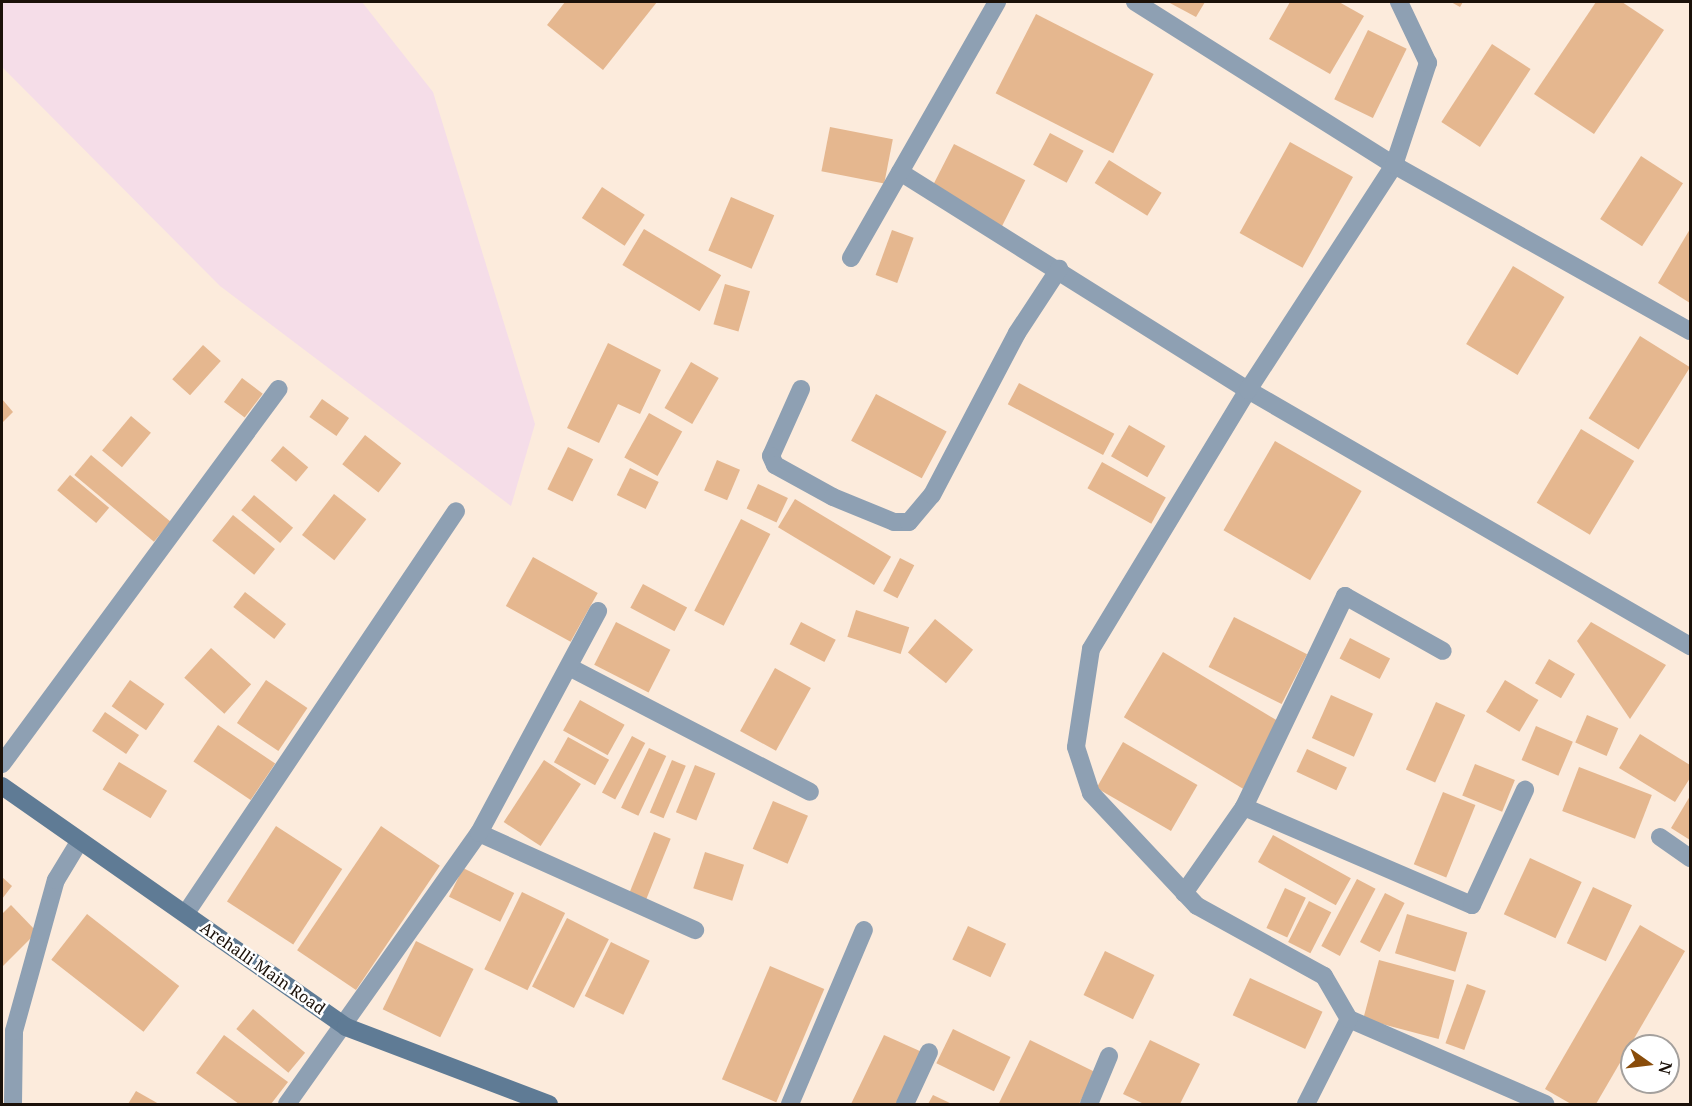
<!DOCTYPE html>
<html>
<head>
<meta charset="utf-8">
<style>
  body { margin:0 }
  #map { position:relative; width:1692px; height:1106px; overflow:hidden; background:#fcebdc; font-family:"Noto Serif",serif }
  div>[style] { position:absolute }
  .industrial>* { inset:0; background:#f5dde8 }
  .building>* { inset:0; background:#e5b78f; transform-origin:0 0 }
  .lane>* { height:18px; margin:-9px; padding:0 9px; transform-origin:9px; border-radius:9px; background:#8ea0b3 }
  .street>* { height:18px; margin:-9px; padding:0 9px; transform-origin:9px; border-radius:9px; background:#8ea0b3 }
  .secondary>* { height:18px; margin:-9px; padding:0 9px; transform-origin:9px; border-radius:9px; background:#5f7b95 }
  span { translate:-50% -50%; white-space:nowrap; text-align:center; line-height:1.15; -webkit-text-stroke:5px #fff; paint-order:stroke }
  .street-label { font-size:16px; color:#1b1109 }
  .frame { position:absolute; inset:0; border:3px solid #1b1109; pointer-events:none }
  .north { position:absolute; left:1620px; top:1034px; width:60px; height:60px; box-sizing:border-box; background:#fff; border:2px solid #a4a09d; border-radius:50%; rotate:104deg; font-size:16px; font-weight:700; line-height:24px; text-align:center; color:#1b1109 }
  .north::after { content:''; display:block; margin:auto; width:21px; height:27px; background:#894c0a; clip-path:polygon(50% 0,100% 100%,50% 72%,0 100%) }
</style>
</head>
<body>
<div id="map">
  <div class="industrial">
    <div style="clip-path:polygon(2px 2px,362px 2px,433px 92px,535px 424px,511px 506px,220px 286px,2px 67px)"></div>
  </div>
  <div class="building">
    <div style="clip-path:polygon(565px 2px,657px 2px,603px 70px,547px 25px)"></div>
    <div style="clip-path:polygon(1168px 2px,1205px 2px,1196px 17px)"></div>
    <div style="clip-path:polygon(1290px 2px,1339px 2px,1364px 16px,1330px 74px,1269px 39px)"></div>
    <div style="clip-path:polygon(1451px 2px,1463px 2px,1460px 7px)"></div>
    <div style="clip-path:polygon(1596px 2px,1622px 2px,1664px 30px,1594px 134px,1534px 94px)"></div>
    <div style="left:1036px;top:14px;width:132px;height:89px;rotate:27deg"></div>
    <div style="left:1368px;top:30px;width:43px;height:77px;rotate:26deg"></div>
    <div style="left:1492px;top:44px;width:46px;height:93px;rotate:33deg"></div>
    <div style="left:830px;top:127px;width:64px;height:45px;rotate:11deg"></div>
    <div style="left:1050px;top:133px;width:38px;height:36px;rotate:28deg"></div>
    <div style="left:1290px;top:142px;width:72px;height:104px;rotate:29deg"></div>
    <div style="left:954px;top:144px;width:80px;height:52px;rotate:27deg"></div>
    <div style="left:1641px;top:156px;width:50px;height:75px;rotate:33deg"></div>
    <div style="left:1109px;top:160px;width:62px;height:27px;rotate:32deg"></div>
    <div style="left:602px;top:187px;width:51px;height:37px;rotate:33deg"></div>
    <div style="left:731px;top:197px;width:47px;height:58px;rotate:23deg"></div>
    <div style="left:644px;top:229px;width:90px;height:42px;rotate:31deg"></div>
    <div style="clip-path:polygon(1690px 229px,1690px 303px,1658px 283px)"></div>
    <div style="left:892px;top:230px;width:23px;height:48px;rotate:20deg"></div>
    <div style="left:1513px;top:266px;width:60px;height:91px;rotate:31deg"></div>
    <div style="left:725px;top:284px;width:26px;height:42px;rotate:16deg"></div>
    <div style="left:1640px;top:336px;width:59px;height:97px;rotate:32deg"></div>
    <div style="clip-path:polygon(608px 343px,661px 370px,640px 414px,618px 404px,599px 443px,567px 428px)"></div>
    <div style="left:203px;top:345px;width:24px;height:46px;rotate:42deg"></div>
    <div style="left:691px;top:362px;width:32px;height:53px;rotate:30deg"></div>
    <div style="left:242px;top:378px;width:26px;height:30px;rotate:37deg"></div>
    <div style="left:1019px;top:383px;width:108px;height:24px;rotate:28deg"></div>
    <div style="left:876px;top:394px;width:80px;height:53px;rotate:28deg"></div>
    <div style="clip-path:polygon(2px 399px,13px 412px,2px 423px)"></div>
    <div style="left:322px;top:399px;width:33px;height:22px;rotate:35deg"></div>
    <div style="left:649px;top:413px;width:38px;height:51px;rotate:29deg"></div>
    <div style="left:131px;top:416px;width:26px;height:45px;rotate:40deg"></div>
    <div style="left:1129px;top:425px;width:42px;height:36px;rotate:30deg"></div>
    <div style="left:1581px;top:429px;width:62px;height:86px;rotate:31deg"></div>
    <div style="left:365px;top:435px;width:46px;height:37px;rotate:38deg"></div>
    <div style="left:1275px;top:441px;width:100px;height:103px;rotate:30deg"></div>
    <div style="left:283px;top:446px;width:33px;height:19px;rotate:40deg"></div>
    <div style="left:568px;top:447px;width:28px;height:47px;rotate:26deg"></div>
    <div style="left:91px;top:455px;width:104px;height:26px;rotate:40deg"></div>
    <div style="left:717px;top:460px;width:25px;height:33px;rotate:23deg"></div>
    <div style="left:1102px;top:462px;width:73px;height:30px;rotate:29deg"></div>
    <div style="left:630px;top:468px;width:32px;height:30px;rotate:26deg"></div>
    <div style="left:70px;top:475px;width:51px;height:20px;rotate:40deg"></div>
    <div style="left:758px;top:484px;width:33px;height:27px;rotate:25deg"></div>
    <div style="left:334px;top:494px;width:41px;height:52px;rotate:38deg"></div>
    <div style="left:254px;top:495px;width:51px;height:20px;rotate:40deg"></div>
    <div style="left:795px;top:499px;width:112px;height:33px;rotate:31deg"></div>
    <div style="left:233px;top:515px;width:54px;height:33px;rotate:39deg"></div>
    <div style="left:741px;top:519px;width:33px;height:103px;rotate:27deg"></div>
    <div style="left:533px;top:557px;width:74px;height:56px;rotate:29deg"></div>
    <div style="left:900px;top:558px;width:16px;height:37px;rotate:27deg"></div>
    <div style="left:643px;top:584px;width:50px;height:27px;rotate:28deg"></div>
    <div style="left:245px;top:592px;width:52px;height:19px;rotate:38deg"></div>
    <div style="left:856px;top:610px;width:56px;height:28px;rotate:18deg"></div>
    <div style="left:1234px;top:617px;width:82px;height:56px;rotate:27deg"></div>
    <div style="left:935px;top:619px;width:49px;height:43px;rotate:39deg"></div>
    <div style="left:616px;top:622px;width:61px;height:48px;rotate:27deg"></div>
    <div style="left:801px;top:622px;width:39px;height:25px;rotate:27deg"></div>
    <div style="clip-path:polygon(1591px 622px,1666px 665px,1630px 719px,1577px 641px)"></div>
    <div style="left:1350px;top:638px;width:45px;height:23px;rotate:27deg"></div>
    <div style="left:211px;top:648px;width:54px;height:40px;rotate:42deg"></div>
    <div style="left:1163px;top:652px;width:139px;height:76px;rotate:31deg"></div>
    <div style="left:1549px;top:659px;width:30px;height:28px;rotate:30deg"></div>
    <div style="left:775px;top:668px;width:41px;height:72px;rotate:29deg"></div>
    <div style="left:130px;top:680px;width:42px;height:32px;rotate:35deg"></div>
    <div style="left:266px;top:680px;width:50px;height:52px;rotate:34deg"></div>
    <div style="left:1505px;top:680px;width:39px;height:37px;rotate:31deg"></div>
    <div style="left:1331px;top:695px;width:46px;height:47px;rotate:24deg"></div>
    <div style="left:580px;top:700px;width:51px;height:35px;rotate:29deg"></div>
    <div style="left:1436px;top:702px;width:32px;height:74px;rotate:24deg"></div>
    <div style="left:105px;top:712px;width:41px;height:23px;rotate:34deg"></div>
    <div style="left:1587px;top:715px;width:34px;height:30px;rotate:23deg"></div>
    <div style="left:218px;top:725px;width:69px;height:44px;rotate:34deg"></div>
    <div style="left:1536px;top:726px;width:40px;height:37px;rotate:23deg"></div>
    <div style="clip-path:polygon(1640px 734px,1690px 765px,1690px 778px,1675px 802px,1619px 768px)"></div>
    <div style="left:632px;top:736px;width:15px;height:64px;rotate:28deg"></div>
    <div style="left:568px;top:737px;width:47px;height:29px;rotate:29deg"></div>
    <div style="left:1123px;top:742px;width:86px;height:53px;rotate:30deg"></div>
    <div style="left:649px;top:748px;width:19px;height:66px;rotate:25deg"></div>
    <div style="left:1307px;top:749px;width:44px;height:25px;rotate:25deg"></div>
    <div style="left:544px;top:760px;width:44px;height:74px;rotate:33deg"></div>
    <div style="left:672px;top:760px;width:15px;height:57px;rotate:23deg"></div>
    <div style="left:119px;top:762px;width:56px;height:32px;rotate:31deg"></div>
    <div style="left:1475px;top:764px;width:43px;height:34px;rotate:22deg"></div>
    <div style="left:695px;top:765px;width:22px;height:51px;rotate:22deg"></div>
    <div style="left:1579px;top:767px;width:78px;height:47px;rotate:21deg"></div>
    <div style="left:1443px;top:792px;width:35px;height:78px;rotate:22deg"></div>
    <div style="clip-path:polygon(1690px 796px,1690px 840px,1671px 828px)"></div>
    <div style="left:773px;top:801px;width:38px;height:52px;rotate:23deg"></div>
    <div style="left:276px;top:826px;width:79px;height:90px;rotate:33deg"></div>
    <div style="left:381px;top:826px;width:71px;height:150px;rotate:34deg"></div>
    <div style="left:654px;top:832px;width:18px;height:69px;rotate:22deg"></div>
    <div style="left:1273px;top:835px;width:89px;height:31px;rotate:29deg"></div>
    <div style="left:705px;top:852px;width:41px;height:38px;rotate:18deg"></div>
    <div style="left:1530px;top:858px;width:57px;height:62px;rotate:25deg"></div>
    <div style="left:463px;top:868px;width:57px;height:32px;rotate:26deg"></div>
    <div style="clip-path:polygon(2px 877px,12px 886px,2px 899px)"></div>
    <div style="left:1357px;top:879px;width:21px;height:76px;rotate:28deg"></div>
    <div style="left:1593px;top:887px;width:43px;height:62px;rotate:25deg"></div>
    <div style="left:1285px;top:888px;width:23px;height:44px;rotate:25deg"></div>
    <div style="left:522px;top:892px;width:48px;height:86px;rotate:26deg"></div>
    <div style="left:1385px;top:893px;width:22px;height:55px;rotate:27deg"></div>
    <div style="left:1309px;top:901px;width:25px;height:46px;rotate:27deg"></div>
    <div style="clip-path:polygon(11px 905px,37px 932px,2px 967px,2px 914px)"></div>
    <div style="left:87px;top:914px;width:117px;height:58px;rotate:38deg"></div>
    <div style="left:1407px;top:914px;width:63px;height:41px;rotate:17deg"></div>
    <div style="left:567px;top:918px;width:47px;height:77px;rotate:27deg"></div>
    <div style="clip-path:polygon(1640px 925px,1685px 951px,1596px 1104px,1571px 1104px,1545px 1089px)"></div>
    <div style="left:968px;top:926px;width:42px;height:37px;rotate:25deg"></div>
    <div style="left:416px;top:941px;width:64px;height:76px;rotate:26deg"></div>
    <div style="left:611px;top:942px;width:43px;height:60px;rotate:26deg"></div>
    <div style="left:1105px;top:951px;width:55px;height:49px;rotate:26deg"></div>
    <div style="left:1379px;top:960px;width:78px;height:61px;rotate:15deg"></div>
    <div style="left:770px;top:966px;width:59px;height:123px;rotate:23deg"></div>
    <div style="left:1250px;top:978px;width:80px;height:41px;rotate:25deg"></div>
    <div style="left:1467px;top:984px;width:20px;height:63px;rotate:20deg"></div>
    <div style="left:253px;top:1009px;width:68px;height:26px;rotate:40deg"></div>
    <div style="left:953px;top:1029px;width:64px;height:38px;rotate:26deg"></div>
    <div style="clip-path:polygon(224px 1035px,288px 1082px,271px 1104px,239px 1104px,196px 1073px)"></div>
    <div style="clip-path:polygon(884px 1035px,922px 1052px,897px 1104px,851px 1104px)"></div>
    <div style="clip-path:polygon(1030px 1040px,1095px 1072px,1079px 1104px,999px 1103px)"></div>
    <div style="clip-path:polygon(1150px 1040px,1200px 1064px,1180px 1104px,1144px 1104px,1123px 1094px)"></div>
    <div style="clip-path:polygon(136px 1091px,159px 1104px,128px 1104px)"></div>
    <div style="clip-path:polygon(933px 1095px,952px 1104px,928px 1104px)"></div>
  </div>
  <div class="lane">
    <div style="left:13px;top:1104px;width:73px;rotate:-89.2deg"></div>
    <div style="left:14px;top:1031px;width:157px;rotate:-74.5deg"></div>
    <div style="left:56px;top:880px;width:44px;rotate:-58.8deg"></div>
  </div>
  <div class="street">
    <div style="left:1135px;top:2px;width:306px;rotate:32.2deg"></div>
    <div style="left:1394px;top:165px;width:339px;rotate:29.3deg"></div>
    <div style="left:900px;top:172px;width:411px;rotate:32.1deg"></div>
    <div style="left:1248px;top:390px;width:511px;rotate:30.08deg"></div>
    <div style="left:851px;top:258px;width:295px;rotate:-60.3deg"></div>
    <div style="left:801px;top:389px;width:73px;rotate:114.1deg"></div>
    <div style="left:771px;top:456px;width:10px;rotate:66deg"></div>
    <div style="left:775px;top:465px;width:66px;rotate:28.9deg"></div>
    <div style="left:833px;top:497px;width:66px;rotate:22.3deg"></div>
    <div style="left:894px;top:522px;width:15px"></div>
    <div style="left:909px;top:522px;width:35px;rotate:-50deg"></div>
    <div style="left:932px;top:495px;width:183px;rotate:-62.3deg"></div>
    <div style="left:1017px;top:333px;width:77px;rotate:-56.7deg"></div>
    <div style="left:571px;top:668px;width:269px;rotate:27.4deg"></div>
    <div style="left:2px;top:764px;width:466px;rotate:-53.6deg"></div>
    <div style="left:1244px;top:807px;width:234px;rotate:-64.4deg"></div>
    <div style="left:1345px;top:596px;width:112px;rotate:29.3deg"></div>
    <div style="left:479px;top:833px;width:237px;rotate:24.2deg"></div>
    <div style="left:1660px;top:837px;width:37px;rotate:35deg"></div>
    <div style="left:1184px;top:893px;width:105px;rotate:-55.1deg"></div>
    <div style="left:1244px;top:807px;width:248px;rotate:23.3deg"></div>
    <div style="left:1472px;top:905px;width:127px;rotate:-65.3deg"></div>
    <div style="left:186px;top:913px;width:484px;rotate:-56.1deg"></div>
    <div style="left:1349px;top:1019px;width:214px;rotate:23.4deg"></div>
    <div style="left:287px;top:1104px;width:332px;rotate:-54.7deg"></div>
    <div style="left:479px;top:833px;width:252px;rotate:-61.8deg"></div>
    <div style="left:790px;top:1104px;width:189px;rotate:-67deg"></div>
    <div style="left:905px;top:1104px;width:57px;rotate:-65.2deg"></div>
    <div style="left:1089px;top:1104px;width:52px;rotate:-67.4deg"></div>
    <div style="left:1306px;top:1104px;width:95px;rotate:-63.2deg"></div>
    <div style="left:1349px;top:1019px;width:50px;rotate:-120.2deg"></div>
    <div style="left:1324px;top:976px;width:145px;rotate:-151.1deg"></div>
    <div style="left:1197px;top:906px;width:155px;rotate:-133.2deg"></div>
    <div style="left:1091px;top:793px;width:48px;rotate:-108.1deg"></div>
    <div style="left:1076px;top:747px;width:99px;rotate:-81.3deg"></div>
    <div style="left:1091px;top:649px;width:303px;rotate:-58.8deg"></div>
    <div style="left:1248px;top:390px;width:268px;rotate:-57deg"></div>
    <div style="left:1394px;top:165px;width:108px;rotate:-71.6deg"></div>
    <div style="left:1428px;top:63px;width:68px;rotate:-115.4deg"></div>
  </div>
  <div class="secondary">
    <div style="left:2px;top:786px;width:420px;rotate:35deg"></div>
    <div style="left:346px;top:1027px;width:217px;rotate:20.8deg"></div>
  </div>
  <div class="street-label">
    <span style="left:263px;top:968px;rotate:35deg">Arehalli Main Road</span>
  </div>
  <div class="frame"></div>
  <div class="north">N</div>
</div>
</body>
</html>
